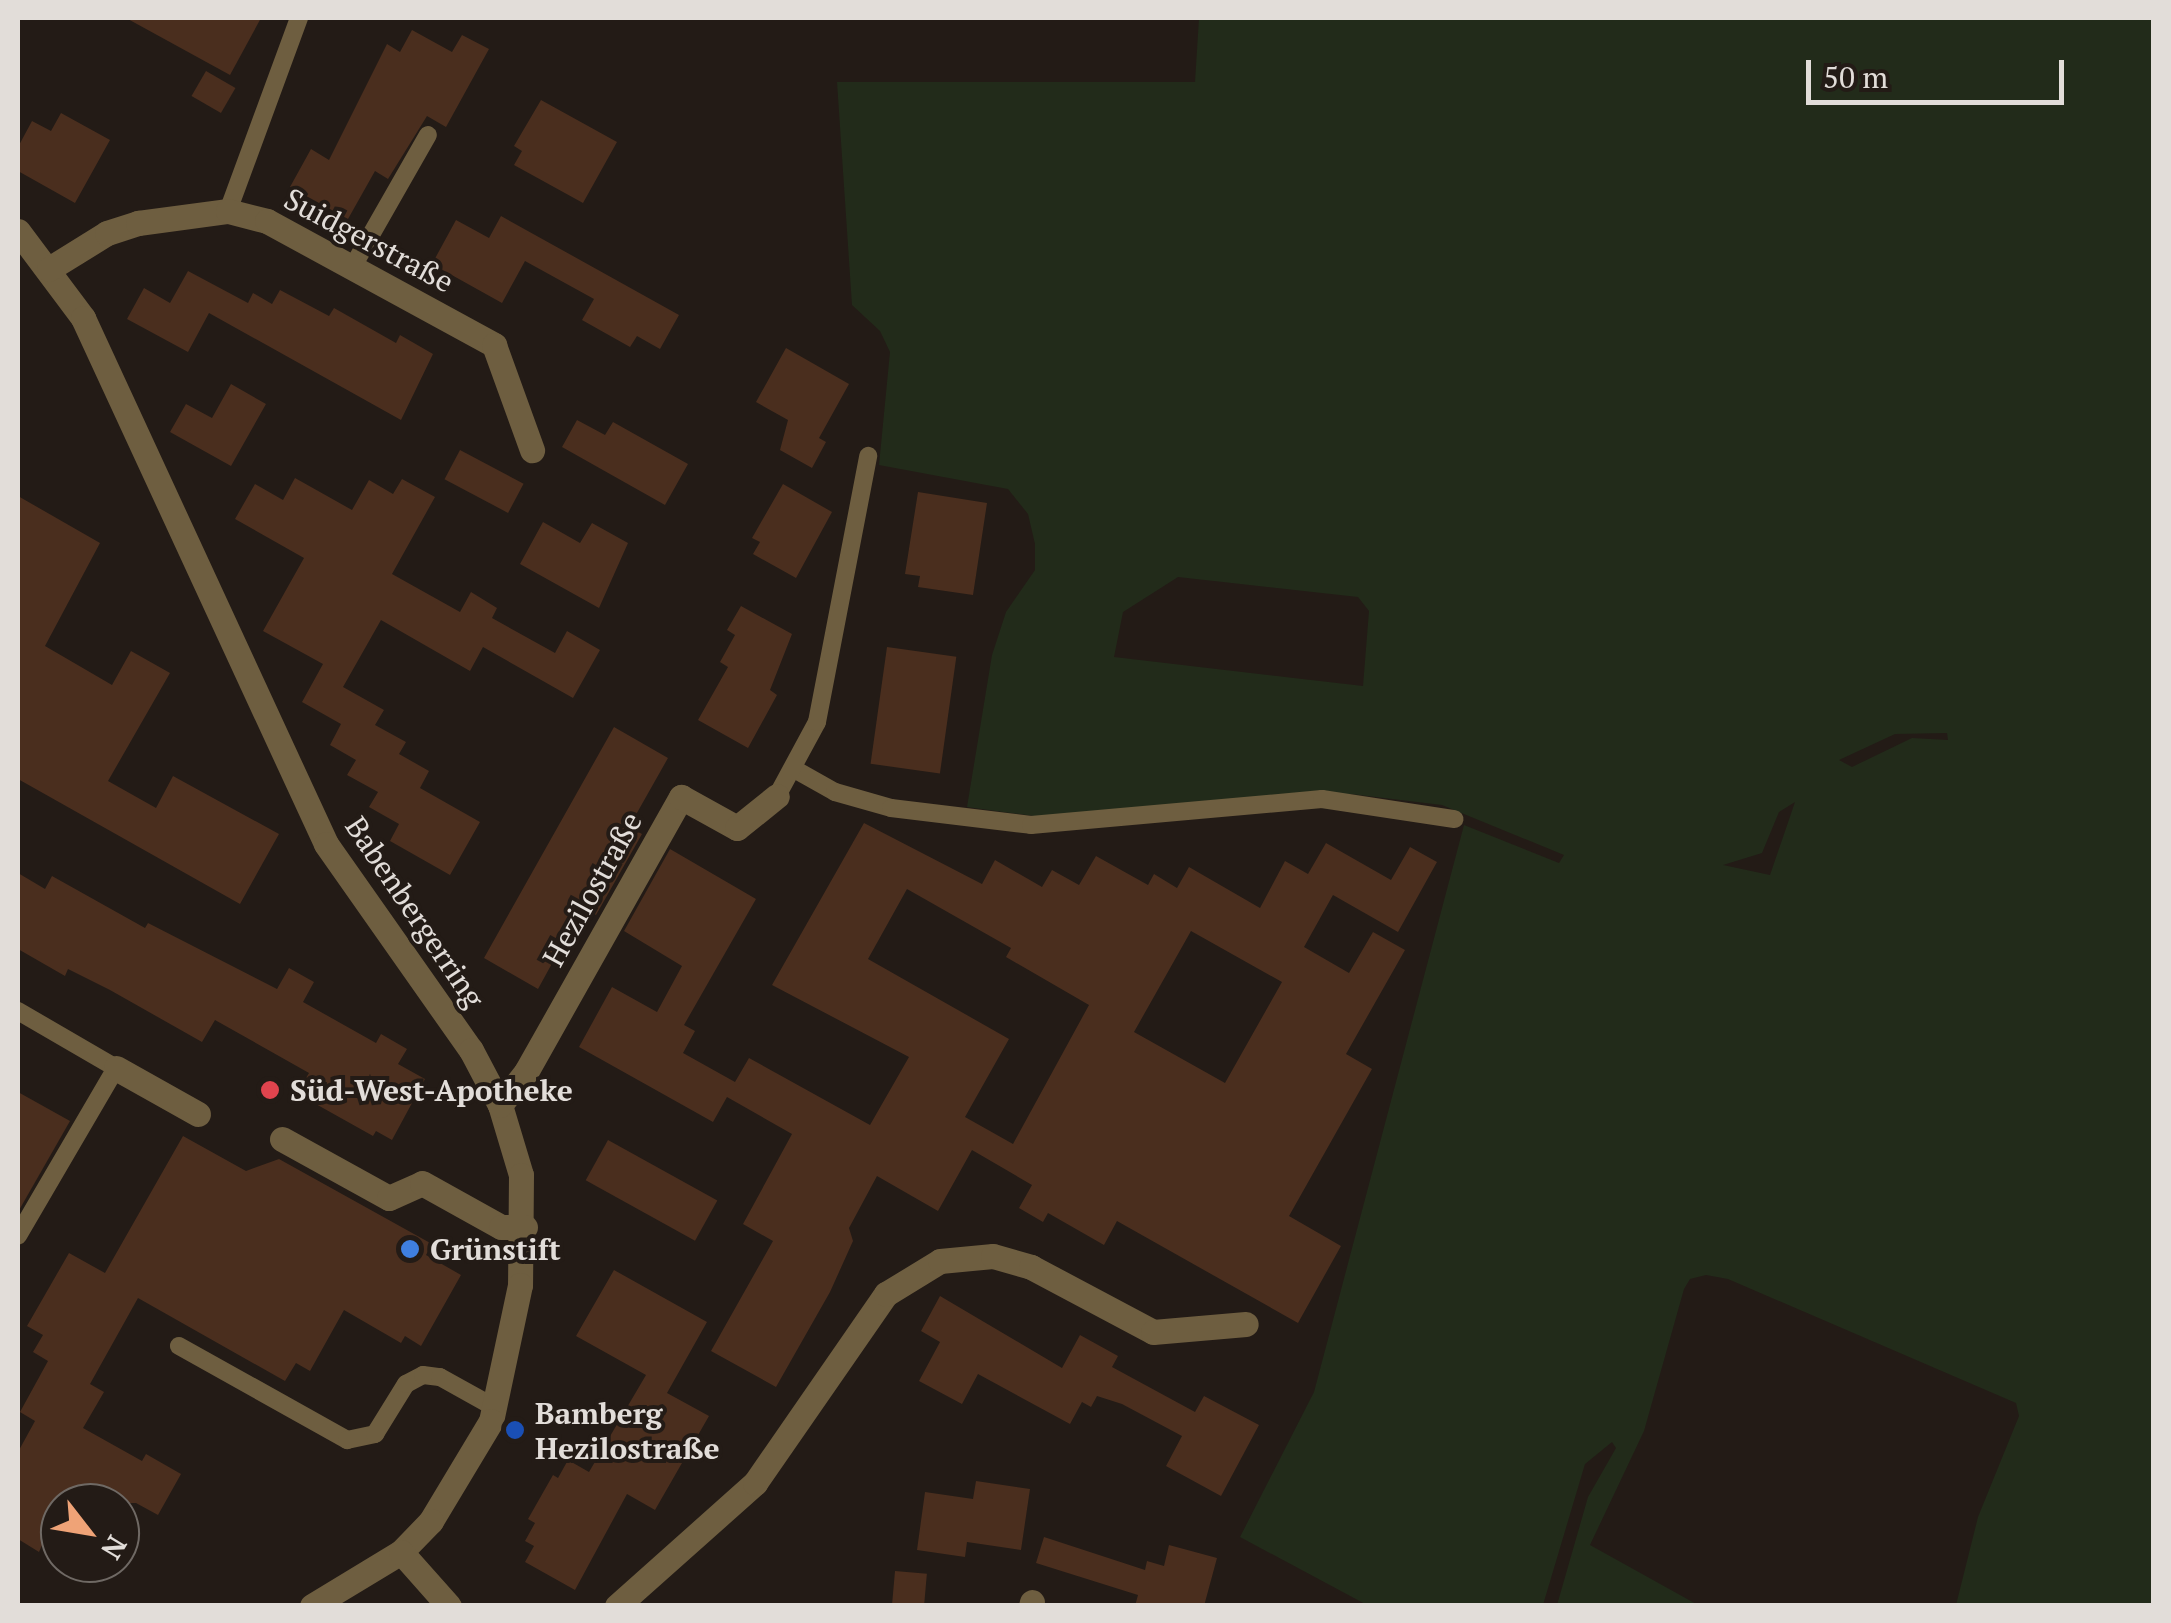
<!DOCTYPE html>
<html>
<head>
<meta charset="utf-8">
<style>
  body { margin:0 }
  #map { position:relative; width:2171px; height:1623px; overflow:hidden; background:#231b16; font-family:"PT Serif",serif }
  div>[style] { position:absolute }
  .green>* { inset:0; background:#222b1a }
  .building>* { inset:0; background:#4a2e1e; transform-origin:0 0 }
  .lane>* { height:18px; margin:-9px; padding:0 9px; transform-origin:9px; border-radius:9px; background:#6e5e40 }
  .street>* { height:25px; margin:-12.5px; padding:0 12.5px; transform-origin:12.5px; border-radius:12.5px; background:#6e5e40 }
  .dots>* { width:28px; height:28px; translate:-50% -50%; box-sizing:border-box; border:5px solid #231b16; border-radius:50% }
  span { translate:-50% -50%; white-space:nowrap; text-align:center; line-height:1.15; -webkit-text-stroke:8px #231b16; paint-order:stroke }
  .street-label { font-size:30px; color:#e2ddd9 }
  .poi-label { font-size:30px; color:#e2ddd9; font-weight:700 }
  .left { translate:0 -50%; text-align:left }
  .frame { position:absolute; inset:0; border:20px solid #e2ddd9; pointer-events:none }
  .north { position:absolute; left:40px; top:1483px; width:100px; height:100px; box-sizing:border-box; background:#231b16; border:2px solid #6f6964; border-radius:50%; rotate:121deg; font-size:28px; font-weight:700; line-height:40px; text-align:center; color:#e2ddd9 }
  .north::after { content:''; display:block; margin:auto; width:35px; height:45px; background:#efa377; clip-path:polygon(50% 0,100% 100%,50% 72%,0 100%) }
  .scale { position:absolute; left:1806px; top:60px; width:258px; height:45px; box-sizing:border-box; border:5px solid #e2ddd9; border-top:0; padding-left:12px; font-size:30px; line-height:35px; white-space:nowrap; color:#e2ddd9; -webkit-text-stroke:8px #231b16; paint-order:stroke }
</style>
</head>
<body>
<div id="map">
  <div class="green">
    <div style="clip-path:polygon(evenodd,1199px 18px,2153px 18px,2153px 1605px,1956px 1605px,1978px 1517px,2019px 1416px,2016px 1403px,1728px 1279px,1706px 1275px,1690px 1279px,1684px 1289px,1644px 1431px,1590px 1545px,1698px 1605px,1557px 1605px,1588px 1497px,1616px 1448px,1612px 1442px,1585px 1464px,1543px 1605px,1367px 1605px,1240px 1537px,1314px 1392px,1464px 825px,1559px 863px,1564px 855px,1442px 805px,1351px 794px,1041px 817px,967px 807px,992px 655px,1006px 612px,1035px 570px,1035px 544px,1028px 514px,1008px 489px,879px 465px,890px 352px,880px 331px,852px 305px,837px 82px,1195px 82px,1199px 18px,1178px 577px,1358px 597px,1369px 611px,1363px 686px,1114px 657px,1123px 612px,1178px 577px,1199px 18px,1895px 734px,1947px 733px,1948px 740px,1912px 738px,1852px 767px,1839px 760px,1895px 734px,1199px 18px,1795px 802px,1770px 875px,1723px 865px,1762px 853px,1779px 812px,1795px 802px)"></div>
  </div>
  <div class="building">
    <div style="clip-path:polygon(126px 18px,261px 18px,230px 75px)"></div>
    <div style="clip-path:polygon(412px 30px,452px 52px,462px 35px,489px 49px,446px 127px,427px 116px,388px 179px,375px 171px,348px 219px,290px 187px,311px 149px,329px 160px,387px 44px,400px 52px)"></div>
    <div style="left:206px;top:71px;width:34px;height:29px;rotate:30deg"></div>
    <div style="clip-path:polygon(541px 100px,617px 142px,583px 203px,514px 165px,522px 151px,514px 146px)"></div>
    <div style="clip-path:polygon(61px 113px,110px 140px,75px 203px,18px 171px,18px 147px,32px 121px,51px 131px)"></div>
    <div style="clip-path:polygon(501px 216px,679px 315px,660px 349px,637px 336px,630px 347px,582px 320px,594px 299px,525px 261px,502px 303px,432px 264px,456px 220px,489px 238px)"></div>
    <div style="clip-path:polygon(188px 271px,248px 303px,253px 293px,272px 304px,280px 290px,329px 316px,334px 308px,396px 343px,400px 335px,433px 354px,401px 420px,209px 313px,188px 352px,127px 319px,144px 288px,170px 303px)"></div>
    <div style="clip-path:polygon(786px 348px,849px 384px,819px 438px,826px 442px,812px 468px,780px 450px,788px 420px,756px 402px)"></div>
    <div style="clip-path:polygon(231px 384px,266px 404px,231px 466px,170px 432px,186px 404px,212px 418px)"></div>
    <div style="clip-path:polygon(577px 420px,605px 435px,613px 422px,688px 464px,665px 505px,562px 447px)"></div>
    <div style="left:460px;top:450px;width:72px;height:33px;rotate:28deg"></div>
    <div style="clip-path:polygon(295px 478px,352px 510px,369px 480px,393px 494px,402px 479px,435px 497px,392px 574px,460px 612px,471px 592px,497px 608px,492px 618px,555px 653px,567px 631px,600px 650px,573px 698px,483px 647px,470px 671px,381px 620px,343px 687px,384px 710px,375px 725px,406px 742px,399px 754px,429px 771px,420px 788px,480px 822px,450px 875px,390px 841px,399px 824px,369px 807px,378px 792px,347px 775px,356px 760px,330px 745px,341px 724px,302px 702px,323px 664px,263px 631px,304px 558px,235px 519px,255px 484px,283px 500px)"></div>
    <div style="clip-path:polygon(783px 484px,832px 512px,796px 578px,753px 554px,760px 542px,752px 538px)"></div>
    <div style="clip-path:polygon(918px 492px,987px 503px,973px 595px,918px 587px,920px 576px,905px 574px)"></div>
    <div style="clip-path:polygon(18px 496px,100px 543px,45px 646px,112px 685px,131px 651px,170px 673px,108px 781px,156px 808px,173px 776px,279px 834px,240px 904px,18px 779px)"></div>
    <div style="clip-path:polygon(543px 522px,580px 543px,592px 523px,628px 543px,599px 608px,520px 564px)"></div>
    <div style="clip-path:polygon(741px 606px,792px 634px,770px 690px,777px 695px,748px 748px,698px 720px,728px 667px,720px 662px,735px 635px,727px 630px)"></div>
    <div style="left:887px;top:647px;width:70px;height:118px;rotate:8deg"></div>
    <div style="clip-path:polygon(614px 727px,668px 758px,629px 827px,642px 834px,596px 915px,583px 907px,538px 989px,484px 958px)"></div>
    <div style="clip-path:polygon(evenodd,864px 823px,982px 884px,995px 860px,1042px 887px,1052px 870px,1079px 885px,1096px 856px,1148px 885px,1154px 874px,1177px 888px,1189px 867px,1260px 908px,1285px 861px,1308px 874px,1326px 843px,1391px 880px,1410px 847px,1437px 862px,1398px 932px,1333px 895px,1304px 947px,1349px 973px,1373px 932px,1405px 950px,1346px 1054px,1372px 1069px,1289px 1216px,1341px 1246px,1298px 1323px,1117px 1221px,1104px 1245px,1048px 1213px,1043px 1222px,1019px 1208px,1032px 1185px,972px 1150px,938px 1211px,877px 1176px,849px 1228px,853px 1241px,830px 1292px,776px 1387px,711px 1351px,773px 1241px,743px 1224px,792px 1134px,727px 1097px,713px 1122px,579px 1047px,612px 987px,657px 1012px,682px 966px,624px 931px,670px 849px,756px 899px,684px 1025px,695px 1031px,683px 1053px,735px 1082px,749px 1058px,870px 1125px,909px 1057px,772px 985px,864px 823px,907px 889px,1011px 948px,1006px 957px,1089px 1005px,1013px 1144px,965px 1117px,1009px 1039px,868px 959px,907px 889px,864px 823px,1191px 931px,1282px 982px,1225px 1083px,1134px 1032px,1191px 931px)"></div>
    <div style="clip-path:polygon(18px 873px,45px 889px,52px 876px,145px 928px,148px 923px,277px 989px,289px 968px,314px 982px,303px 1002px,376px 1043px,381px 1034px,407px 1049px,398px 1064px,425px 1079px,392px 1140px,376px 1131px,373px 1136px,314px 1103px,317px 1098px,300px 1088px,309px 1073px,215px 1020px,202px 1042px,110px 990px,68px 969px,65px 976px,18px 949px)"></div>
    <div style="clip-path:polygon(18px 1092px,70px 1121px,18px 1212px)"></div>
    <div style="clip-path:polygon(183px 1136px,246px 1171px,279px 1159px,432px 1244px,426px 1255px,461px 1275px,421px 1346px,405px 1336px,401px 1343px,344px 1310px,310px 1371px,296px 1363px,285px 1381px,138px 1298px,90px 1384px,104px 1392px,83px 1428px,142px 1461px,146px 1454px,181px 1474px,158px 1515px,136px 1503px,60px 1503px,39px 1552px,18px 1539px,18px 1452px,35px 1421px,20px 1412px,48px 1361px,33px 1352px,43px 1335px,27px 1326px,69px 1253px,105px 1273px)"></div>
    <div style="left:608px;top:1140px;width:125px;height:46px;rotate:29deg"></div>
    <div style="clip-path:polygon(614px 1270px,707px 1322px,667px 1393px,709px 1416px,655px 1510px,627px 1494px,575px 1590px,525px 1562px,534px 1546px,525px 1541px,535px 1523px,528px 1519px,553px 1475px,558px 1478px,568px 1460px,589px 1472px,646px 1375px,576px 1336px)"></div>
    <div style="clip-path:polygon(940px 1296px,1062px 1368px,1080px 1335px,1118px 1356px,1112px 1367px,1195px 1412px,1204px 1396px,1259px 1425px,1221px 1496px,1166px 1466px,1182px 1436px,1122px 1404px,1097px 1396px,1091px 1407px,1082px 1402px,1070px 1424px,978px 1374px,962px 1404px,919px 1381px,940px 1342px,921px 1331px)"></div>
    <div style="clip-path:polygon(976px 1481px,1030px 1489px,1021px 1550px,967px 1542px,965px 1557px,917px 1550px,925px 1492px,973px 1499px)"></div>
    <div style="clip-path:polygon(1044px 1537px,1145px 1570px,1147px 1561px,1164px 1566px,1169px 1545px,1217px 1558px,1204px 1606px,1135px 1606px,1138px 1595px,1036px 1563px)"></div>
    <div style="left:895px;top:1571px;width:32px;height:35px;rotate:5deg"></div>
  </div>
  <div class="lane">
    <div style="left:228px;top:211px;width:206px;rotate:-69.8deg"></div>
    <div style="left:352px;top:268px;width:153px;rotate:-60.3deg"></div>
    <div style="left:794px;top:769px;width:47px;rotate:29.3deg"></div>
    <div style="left:835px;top:792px;width:58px;rotate:15.9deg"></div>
    <div style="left:891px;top:808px;width:141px;rotate:6.9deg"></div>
    <div style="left:1031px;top:825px;width:292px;rotate:-5.1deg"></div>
    <div style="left:1322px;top:799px;width:134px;rotate:8.6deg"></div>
    <div style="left:777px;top:796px;width:84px;rotate:-61.6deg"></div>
    <div style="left:817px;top:722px;width:271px;rotate:-79.1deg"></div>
    <div style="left:18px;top:1011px;width:113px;rotate:30.2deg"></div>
    <div style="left:116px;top:1068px;width:194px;rotate:120.3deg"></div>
    <div style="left:179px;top:1346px;width:193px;rotate:29.2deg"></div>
    <div style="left:347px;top:1440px;width:29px;rotate:-12deg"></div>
    <div style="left:375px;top:1434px;width:59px;rotate:-58.2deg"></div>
    <div style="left:406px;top:1384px;width:19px;rotate:-28deg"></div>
    <div style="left:423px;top:1375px;width:17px;rotate:7deg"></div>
    <div style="left:440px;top:1377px;width:62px;rotate:29.1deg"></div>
  </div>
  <div class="street">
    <div style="left:18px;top:231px;width:109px;rotate:53.2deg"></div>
    <div style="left:83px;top:318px;width:579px;rotate:65.2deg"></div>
    <div style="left:326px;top:844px;width:252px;rotate:54.9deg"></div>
    <div style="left:471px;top:1050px;width:62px;rotate:62.2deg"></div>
    <div style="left:500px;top:1105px;width:73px;rotate:73.3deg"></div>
    <div style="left:521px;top:1175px;width:110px;rotate:90.5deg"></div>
    <div style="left:520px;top:1285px;width:139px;rotate:102deg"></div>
    <div style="left:491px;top:1421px;width:117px;rotate:121deg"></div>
    <div style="left:431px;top:1521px;width:43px;rotate:134.1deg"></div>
    <div style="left:401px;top:1552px;width:104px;rotate:148.8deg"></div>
    <div style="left:49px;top:269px;width:68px;rotate:-31.8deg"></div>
    <div style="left:107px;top:233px;width:33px;rotate:-18deg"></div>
    <div style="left:138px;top:223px;width:91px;rotate:-7.6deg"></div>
    <div style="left:228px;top:211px;width:40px;rotate:14.4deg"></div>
    <div style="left:267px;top:221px;width:259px;rotate:28.6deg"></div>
    <div style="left:494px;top:345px;width:112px;rotate:70.1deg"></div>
    <div style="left:116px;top:1068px;width:94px;rotate:29.3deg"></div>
    <div style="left:500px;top:1105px;width:42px;rotate:-51.8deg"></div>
    <div style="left:526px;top:1072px;width:316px;rotate:-60.6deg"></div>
    <div style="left:681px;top:797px;width:64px;rotate:29deg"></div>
    <div style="left:737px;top:828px;width:51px;rotate:-38.7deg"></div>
    <div style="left:282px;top:1139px;width:122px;rotate:28.9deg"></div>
    <div style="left:389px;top:1198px;width:36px;rotate:-24deg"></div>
    <div style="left:422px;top:1183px;width:90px;rotate:29.1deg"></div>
    <div style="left:501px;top:1227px;width:24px"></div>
    <div style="left:401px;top:1552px;width:72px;rotate:48.4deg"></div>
    <div style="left:617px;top:1606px;width:185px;rotate:-41.7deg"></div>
    <div style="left:755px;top:1483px;width:230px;rotate:-55.3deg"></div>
    <div style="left:886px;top:1294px;width:63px;rotate:-31.4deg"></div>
    <div style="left:940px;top:1261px;width:53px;rotate:-5.4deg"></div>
    <div style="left:993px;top:1256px;width:40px;rotate:16deg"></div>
    <div style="left:1031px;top:1267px;width:138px;rotate:28deg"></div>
    <div style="left:1153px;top:1332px;width:93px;rotate:-4.9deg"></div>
    <div style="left:1031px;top:1606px;width:4px;rotate:-76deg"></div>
  </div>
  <div class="dots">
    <div style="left:270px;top:1090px;background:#e0444e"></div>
    <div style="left:410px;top:1249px;background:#3f7fe0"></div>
    <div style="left:515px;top:1430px;background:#1a4fb4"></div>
  </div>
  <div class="street-label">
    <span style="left:369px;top:240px;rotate:28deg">Suidgerstraße</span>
    <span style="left:592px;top:889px;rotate:-61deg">Hezilostraße</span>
    <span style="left:415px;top:912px;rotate:56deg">Babenbergerring</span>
  </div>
  <div class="poi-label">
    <span class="left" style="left:290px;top:1090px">Süd-West-Apotheke</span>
    <span class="left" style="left:430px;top:1249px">Grünstift</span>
    <span class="left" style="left:535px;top:1430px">Bamberg<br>Hezilostraße</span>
  </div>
  <div class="frame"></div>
  <div class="north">N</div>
  <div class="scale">50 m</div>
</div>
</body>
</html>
